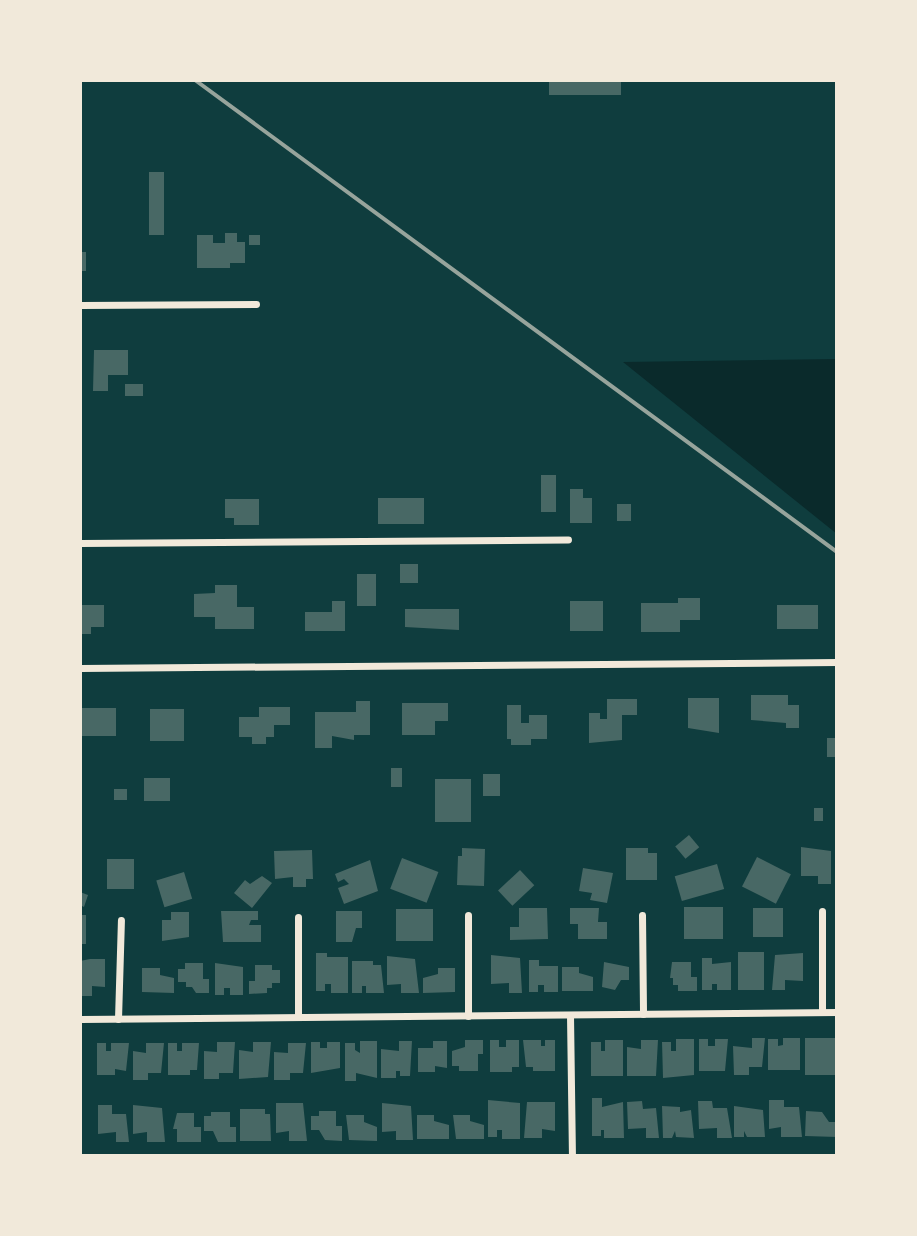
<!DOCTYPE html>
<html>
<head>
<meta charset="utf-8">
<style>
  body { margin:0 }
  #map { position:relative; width:917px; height:1236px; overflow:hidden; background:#0f3d3e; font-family:Barlow,sans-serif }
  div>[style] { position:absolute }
  .water>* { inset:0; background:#0a2a2b }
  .building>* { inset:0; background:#486865; transform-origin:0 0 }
  .minor>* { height:7px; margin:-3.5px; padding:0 3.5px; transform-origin:3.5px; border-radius:3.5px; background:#f1e9da }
  .rail>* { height:4px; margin:-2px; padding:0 2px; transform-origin:2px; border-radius:2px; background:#97a49c }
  span { translate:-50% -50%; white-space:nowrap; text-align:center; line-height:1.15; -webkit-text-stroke:6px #f1e9da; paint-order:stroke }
  .frame { position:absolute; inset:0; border:82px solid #f1e9da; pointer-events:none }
</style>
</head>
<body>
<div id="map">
  <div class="water">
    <div style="clip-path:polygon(837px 359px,837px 534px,623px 362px)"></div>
  </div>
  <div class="building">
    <div style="left:549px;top:80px;width:72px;height:15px"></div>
    <div style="left:149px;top:172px;width:15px;height:63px"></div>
    <div style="clip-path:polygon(225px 233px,237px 233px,237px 242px,245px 242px,245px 263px,230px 263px,230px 268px,197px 268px,197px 235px,213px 235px,213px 243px,225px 243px)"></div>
    <div style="left:249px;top:235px;width:11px;height:10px"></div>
    <div style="left:80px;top:252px;width:6px;height:19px"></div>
    <div style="clip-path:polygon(94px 350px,128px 350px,128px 375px,108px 375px,108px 391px,93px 391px)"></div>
    <div style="left:125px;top:384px;width:18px;height:12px"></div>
    <div style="left:541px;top:475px;width:15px;height:37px"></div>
    <div style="clip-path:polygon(570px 489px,583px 489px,583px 498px,592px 498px,592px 523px,570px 523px)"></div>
    <div style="left:378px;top:498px;width:46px;height:26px"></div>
    <div style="clip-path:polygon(225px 499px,259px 499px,259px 525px,234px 525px,234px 518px,225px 518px)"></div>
    <div style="left:617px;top:504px;width:14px;height:17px"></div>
    <div style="left:400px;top:564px;width:18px;height:19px"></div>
    <div style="left:357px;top:574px;width:19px;height:32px"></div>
    <div style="clip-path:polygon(215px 585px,237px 585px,237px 607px,254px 607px,254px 629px,215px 629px,215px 617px,194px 617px,194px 594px,215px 593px)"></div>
    <div style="clip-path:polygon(678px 598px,700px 598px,700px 620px,680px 620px,680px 632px,641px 632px,641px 603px,678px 603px)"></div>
    <div style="clip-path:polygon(332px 601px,345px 601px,345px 631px,305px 631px,305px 612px,332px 612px)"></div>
    <div style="left:570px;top:601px;width:33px;height:30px"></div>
    <div style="clip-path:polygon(80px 605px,104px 605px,104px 627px,91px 627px,91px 634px,80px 634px)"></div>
    <div style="left:777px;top:605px;width:41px;height:24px"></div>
    <div style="clip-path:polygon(405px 609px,459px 609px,459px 630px,405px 627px)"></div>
    <div style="clip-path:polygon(751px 695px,788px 695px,788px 705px,799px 705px,799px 728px,786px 728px,786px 723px,751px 720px)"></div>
    <div style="clip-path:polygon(688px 698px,719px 698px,719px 733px,688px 728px)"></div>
    <div style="clip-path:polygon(607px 699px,637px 699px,637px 715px,622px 715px,622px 740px,589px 743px,589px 713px,600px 713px,600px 719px,607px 719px)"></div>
    <div style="clip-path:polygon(356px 701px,370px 701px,370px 735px,354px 735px,354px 740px,332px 736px,332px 748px,315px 748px,315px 712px,356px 712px)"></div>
    <div style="clip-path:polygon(402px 703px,448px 703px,448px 721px,435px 721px,435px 735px,402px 735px)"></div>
    <div style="clip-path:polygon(507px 705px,521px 705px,521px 723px,529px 723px,529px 715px,547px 715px,547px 739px,531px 739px,531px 745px,511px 745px,511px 739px,507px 739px)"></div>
    <div style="clip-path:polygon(259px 707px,290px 707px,290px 725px,274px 725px,274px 737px,266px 737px,266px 744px,252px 744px,252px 737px,239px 737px,239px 717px,259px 717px)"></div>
    <div style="left:80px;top:708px;width:36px;height:28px"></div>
    <div style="left:150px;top:709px;width:34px;height:32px"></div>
    <div style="left:827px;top:738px;width:10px;height:19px"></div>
    <div style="left:391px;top:768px;width:11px;height:19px"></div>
    <div style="left:483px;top:774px;width:17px;height:22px"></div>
    <div style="left:144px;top:778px;width:26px;height:23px"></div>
    <div style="left:435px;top:779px;width:36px;height:43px"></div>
    <div style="left:114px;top:789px;width:13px;height:11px"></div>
    <div style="left:814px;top:808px;width:9px;height:13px"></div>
    <div style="left:689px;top:835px;width:16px;height:18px;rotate:50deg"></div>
    <div style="clip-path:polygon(801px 847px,831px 851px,831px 884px,818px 884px,818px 876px,801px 876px)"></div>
    <div style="clip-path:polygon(462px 848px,485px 849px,484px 886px,457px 885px,458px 856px,462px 856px)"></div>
    <div style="clip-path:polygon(626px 848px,648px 848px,648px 853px,657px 853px,657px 880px,626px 880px)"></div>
    <div style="clip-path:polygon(312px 850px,313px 879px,306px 879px,306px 887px,293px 887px,293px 877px,275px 879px,274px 851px)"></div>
    <div style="left:757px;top:857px;width:38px;height:33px;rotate:27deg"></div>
    <div style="left:402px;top:858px;width:39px;height:33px;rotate:21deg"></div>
    <div style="left:107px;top:859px;width:27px;height:30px"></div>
    <div style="clip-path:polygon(370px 860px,378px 891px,344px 904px,338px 888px,349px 884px,344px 879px,338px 882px,335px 874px)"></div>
    <div style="left:717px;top:864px;width:26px;height:44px;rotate:74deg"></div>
    <div style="clip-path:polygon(583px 868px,613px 873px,607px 903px,590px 900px,592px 893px,579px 891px)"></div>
    <div style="left:520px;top:870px;width:21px;height:30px;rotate:47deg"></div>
    <div style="left:184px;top:872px;width:28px;height:29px;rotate:73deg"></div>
    <div style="clip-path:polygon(262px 876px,272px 883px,252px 908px,234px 893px,245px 880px,250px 884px)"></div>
    <div style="clip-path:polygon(80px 892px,88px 895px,84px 907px,80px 905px)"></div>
    <div style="left:684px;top:907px;width:39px;height:32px"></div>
    <div style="clip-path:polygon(519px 908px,547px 908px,548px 939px,510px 940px,510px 927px,519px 927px)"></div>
    <div style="clip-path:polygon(570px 908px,599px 908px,598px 922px,607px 922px,607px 939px,578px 939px,578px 924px,570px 924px)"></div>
    <div style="left:753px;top:908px;width:30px;height:29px"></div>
    <div style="left:396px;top:909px;width:37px;height:32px"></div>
    <div style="clip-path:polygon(221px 911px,258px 911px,258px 920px,251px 920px,249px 925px,261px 925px,261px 942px,223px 942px)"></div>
    <div style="clip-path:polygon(336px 911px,362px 911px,362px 928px,356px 928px,352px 942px,336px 942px)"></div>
    <div style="clip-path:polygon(171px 912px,189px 912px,189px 937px,162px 941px,162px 920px,171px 920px)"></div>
    <div style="left:80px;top:915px;width:6px;height:29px"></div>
    <div style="left:738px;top:952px;width:26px;height:38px"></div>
    <div style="clip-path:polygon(316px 953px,327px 953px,327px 957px,348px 957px,348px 993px,331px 993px,331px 984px,325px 984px,325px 991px,316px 991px)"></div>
    <div style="clip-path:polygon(803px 953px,803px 981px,785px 980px,785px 990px,772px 990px,775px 955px)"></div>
    <div style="clip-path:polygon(491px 955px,520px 958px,522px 993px,509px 993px,509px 983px,491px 984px)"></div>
    <div style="clip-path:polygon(387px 956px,415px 959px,419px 993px,401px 993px,401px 984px,387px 985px)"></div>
    <div style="clip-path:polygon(702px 958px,712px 958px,712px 964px,731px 962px,731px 990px,717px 990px,717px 984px,712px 984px,712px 990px,702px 990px)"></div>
    <div style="clip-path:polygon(90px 959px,105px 959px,105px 987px,92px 986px,92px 996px,80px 996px,80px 961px)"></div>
    <div style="clip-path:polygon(529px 960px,539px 960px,539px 966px,558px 966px,558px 992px,544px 992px,544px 985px,538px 985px,538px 992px,529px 992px)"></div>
    <div style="clip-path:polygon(352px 961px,373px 961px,373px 965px,381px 965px,384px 993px,366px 993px,366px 986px,362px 986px,362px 993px,352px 993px)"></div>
    <div style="clip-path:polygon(604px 962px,629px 967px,629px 980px,621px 980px,615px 990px,602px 987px)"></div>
    <div style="clip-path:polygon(672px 962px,691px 962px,691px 977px,697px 977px,697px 991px,678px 991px,678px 985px,673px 985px,673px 978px,670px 978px)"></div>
    <div style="clip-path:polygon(185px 963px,203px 963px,203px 979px,209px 979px,209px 993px,196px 993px,192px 987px,186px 987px,186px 982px,178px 982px,178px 969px,185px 969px)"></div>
    <div style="clip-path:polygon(215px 963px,243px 967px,243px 995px,230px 995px,230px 988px,224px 988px,224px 995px,215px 995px)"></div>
    <div style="clip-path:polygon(255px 965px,272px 965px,272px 970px,280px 970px,280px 983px,272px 983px,272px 988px,267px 988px,267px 993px,249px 994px,249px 981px,255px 981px)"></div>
    <div style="clip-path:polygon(562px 967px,579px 967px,579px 973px,593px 977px,593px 991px,562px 991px)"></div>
    <div style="clip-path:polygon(142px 968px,160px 968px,160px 975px,174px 978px,174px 993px,142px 992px)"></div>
    <div style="clip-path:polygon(438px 968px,455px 968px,455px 992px,423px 993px,423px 978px,438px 974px)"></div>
    <div style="clip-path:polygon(752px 1038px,765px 1038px,762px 1067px,749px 1067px,749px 1075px,734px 1075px,733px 1046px,752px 1048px)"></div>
    <div style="clip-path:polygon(783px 1038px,800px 1038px,800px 1070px,768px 1070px,768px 1039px,778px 1039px,778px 1046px,783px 1045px)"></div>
    <div style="left:805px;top:1038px;width:30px;height:37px"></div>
    <div style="clip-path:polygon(676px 1039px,694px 1039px,694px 1075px,663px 1078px,662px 1042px,671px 1042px,671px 1051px,676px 1051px)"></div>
    <div style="clip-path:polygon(699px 1039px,708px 1039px,708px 1046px,715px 1046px,715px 1039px,728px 1039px,725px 1071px,699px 1071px)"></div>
    <div style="clip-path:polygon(465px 1040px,483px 1040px,483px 1054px,478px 1054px,478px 1071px,459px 1071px,459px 1066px,452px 1066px,452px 1051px,465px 1047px)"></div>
    <div style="clip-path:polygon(490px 1040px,499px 1040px,499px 1047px,506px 1047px,506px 1040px,519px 1040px,519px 1067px,512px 1067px,512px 1072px,490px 1072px)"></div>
    <div style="clip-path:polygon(523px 1040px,541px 1040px,541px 1046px,545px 1046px,545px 1040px,555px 1040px,555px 1071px,533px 1071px,533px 1067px,526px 1067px)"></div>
    <div style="clip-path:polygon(605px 1040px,623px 1040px,623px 1076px,591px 1076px,591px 1042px,601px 1042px,601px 1051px,605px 1051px)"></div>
    <div style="clip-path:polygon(641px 1040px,658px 1040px,656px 1076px,627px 1076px,627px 1047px,641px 1049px)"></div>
    <div style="clip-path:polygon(360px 1041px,377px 1041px,377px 1078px,356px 1073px,356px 1081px,345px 1081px,345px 1043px,355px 1043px,355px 1050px,360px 1053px)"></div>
    <div style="clip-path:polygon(399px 1041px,412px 1041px,410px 1076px,400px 1076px,400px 1071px,396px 1071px,396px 1078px,381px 1078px,381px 1049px,399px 1051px)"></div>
    <div style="clip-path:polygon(433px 1041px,447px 1041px,447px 1068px,435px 1066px,435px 1072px,418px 1072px,418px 1048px,433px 1048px)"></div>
    <div style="clip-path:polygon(217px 1042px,235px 1042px,233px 1073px,219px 1073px,219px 1079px,204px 1079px,204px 1051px,217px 1052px)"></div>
    <div style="clip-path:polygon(253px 1042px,271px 1042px,268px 1077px,239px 1079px,239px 1050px,253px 1052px)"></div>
    <div style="clip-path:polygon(311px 1042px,320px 1042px,320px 1048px,327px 1048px,327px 1042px,340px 1042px,340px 1068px,311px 1073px)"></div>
    <div style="clip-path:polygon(97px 1043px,106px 1043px,106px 1051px,111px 1051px,111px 1043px,129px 1043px,126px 1071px,115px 1069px,115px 1075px,97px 1075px)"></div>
    <div style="clip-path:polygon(146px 1043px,164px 1043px,161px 1073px,148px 1073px,148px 1080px,133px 1080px,133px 1051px,146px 1053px)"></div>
    <div style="clip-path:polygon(168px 1043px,177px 1043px,177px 1051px,182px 1051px,182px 1043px,199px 1043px,197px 1070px,190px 1070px,190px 1075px,168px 1075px)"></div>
    <div style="clip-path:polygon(288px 1043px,306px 1043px,303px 1073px,290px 1073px,290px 1080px,274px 1080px,274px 1052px,288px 1053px)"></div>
    <div style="clip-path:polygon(592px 1098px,602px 1098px,602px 1107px,623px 1102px,624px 1138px,604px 1138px,604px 1130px,601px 1130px,601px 1136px,592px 1136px)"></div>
    <div style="clip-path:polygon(488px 1100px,520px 1103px,520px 1139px,502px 1139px,502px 1130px,497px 1130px,497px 1137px,488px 1137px)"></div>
    <div style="clip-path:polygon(769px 1100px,784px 1100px,784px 1107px,799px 1107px,802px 1137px,781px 1137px,781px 1127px,769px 1129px)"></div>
    <div style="clip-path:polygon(642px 1101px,643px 1109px,656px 1108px,659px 1138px,646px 1138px,646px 1128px,628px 1129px,627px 1102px)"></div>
    <div style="clip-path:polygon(698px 1101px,712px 1101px,713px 1108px,727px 1108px,732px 1138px,717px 1138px,717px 1128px,699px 1129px)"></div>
    <div style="clip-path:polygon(527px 1102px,555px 1102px,555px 1131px,542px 1129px,542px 1138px,524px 1138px)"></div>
    <div style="clip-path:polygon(276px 1103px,303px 1103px,307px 1141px,289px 1141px,289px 1131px,276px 1133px)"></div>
    <div style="clip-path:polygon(382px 1103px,411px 1106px,413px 1140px,396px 1140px,396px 1131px,382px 1132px)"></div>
    <div style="clip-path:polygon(98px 1105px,112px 1105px,112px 1114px,126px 1114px,129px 1142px,116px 1142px,116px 1132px,98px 1134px)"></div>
    <div style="clip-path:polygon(133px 1105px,162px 1108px,165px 1142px,147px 1142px,147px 1132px,133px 1134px)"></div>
    <div style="clip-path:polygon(662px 1106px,680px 1107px,680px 1112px,691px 1110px,694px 1138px,676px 1137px,675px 1131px,672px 1138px,663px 1138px)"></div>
    <div style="clip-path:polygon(734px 1106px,763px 1110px,765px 1137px,747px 1137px,744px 1131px,744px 1137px,734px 1137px)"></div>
    <div style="clip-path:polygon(240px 1109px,265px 1109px,265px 1114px,270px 1114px,271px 1141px,240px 1141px)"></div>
    <div style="clip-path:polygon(319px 1111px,336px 1111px,336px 1126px,342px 1126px,342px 1141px,325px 1140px,319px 1130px,311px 1130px,311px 1116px,319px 1116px)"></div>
    <div style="clip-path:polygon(806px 1111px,822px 1112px,829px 1122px,837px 1122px,837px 1137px,805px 1136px)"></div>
    <div style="clip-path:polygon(211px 1112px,230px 1112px,230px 1127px,236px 1127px,236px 1142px,218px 1142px,213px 1131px,204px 1131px,204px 1116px,211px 1116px)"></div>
    <div style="clip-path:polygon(177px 1113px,194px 1113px,194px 1127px,201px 1127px,201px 1142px,177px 1142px,177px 1129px,173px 1129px)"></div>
    <div style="clip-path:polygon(346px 1115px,364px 1115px,364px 1122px,377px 1127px,377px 1141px,349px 1140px)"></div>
    <div style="clip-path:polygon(417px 1115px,434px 1115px,434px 1121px,449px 1125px,449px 1139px,417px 1139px)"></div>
    <div style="clip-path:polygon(453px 1115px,470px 1115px,470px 1121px,484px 1125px,484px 1139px,456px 1139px)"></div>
  </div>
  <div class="minor">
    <div style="left:80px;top:305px;width:176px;rotate:-0.3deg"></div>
    <div style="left:80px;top:543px;width:488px;rotate:-0.4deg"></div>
    <div style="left:80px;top:668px;width:757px;rotate:-0.45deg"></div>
    <div style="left:468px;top:915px;width:101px;rotate:90deg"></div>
    <div style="left:642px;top:915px;width:99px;rotate:89.4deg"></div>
    <div style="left:298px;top:917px;width:100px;rotate:90deg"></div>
    <div style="left:822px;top:1012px;width:101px;rotate:-90deg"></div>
    <div style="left:570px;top:1015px;width:141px;rotate:89.2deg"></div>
    <div style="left:80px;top:1019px;width:757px;rotate:-0.53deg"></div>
    <div style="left:118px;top:1019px;width:99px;rotate:-88.3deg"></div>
  </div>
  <div class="rail">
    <div style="left:195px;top:80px;width:797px;rotate:36.32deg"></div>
  </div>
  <div class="frame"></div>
</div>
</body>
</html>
